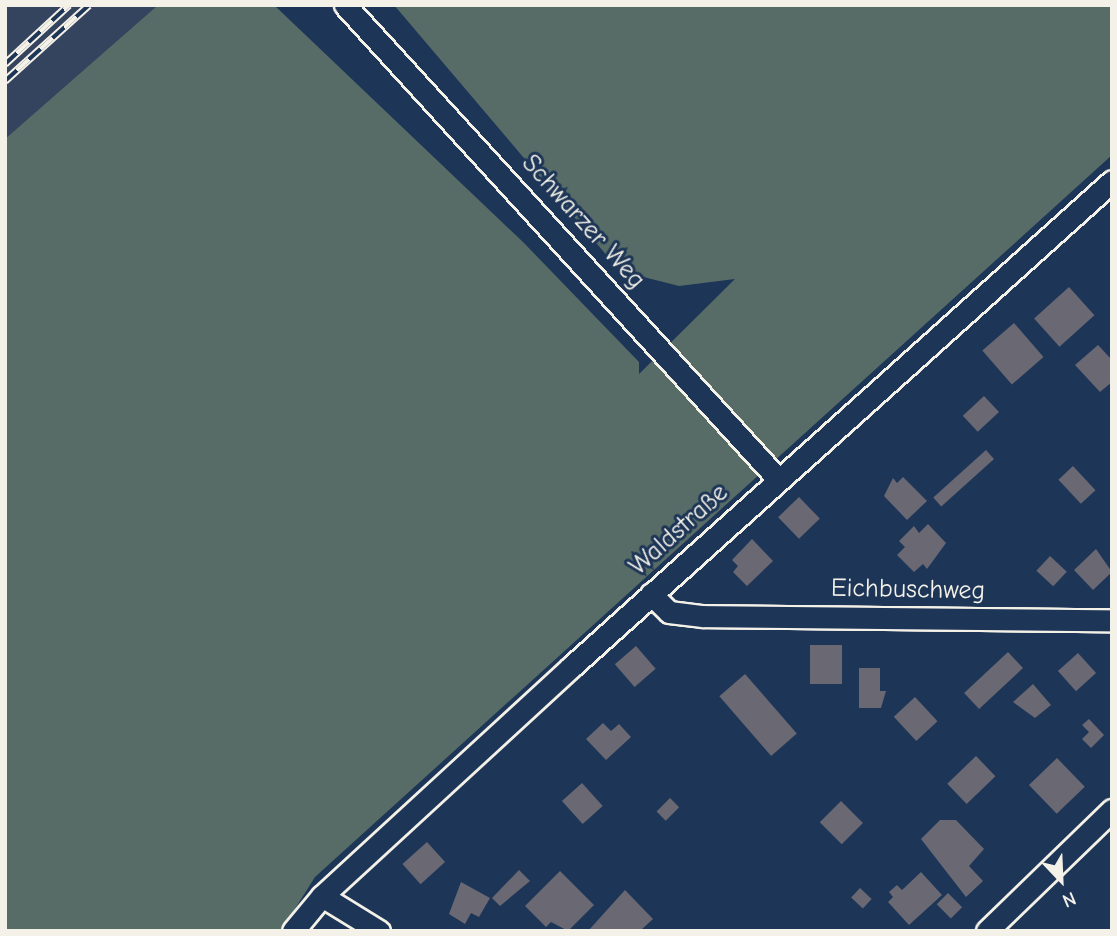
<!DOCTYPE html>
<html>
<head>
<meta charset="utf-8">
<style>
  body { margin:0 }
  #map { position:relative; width:1117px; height:936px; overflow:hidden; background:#1d3557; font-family:"Comic Neue",sans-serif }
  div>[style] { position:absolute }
  .built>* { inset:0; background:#34445f }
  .green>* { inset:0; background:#576c67 }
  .building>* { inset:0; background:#696873; transform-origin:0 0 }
  .roads { filter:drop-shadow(2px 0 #f4f1e8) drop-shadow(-2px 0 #f4f1e8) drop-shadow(0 2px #f4f1e8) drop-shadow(0 -2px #f4f1e8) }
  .minor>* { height:21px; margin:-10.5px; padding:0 10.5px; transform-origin:10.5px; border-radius:10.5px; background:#1d3557 }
  .rail>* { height:8px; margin-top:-4px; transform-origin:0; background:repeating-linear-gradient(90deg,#1d3557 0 16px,#f4f1e8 0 32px); box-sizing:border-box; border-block:2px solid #f4f1e8 }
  span { translate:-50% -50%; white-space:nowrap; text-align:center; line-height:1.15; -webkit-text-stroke:6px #1d3557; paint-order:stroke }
  .street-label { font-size:26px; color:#f4f1e8 }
  .frame { position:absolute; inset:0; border:7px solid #f4f1e8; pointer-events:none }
  .north { position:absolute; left:1026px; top:845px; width:70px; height:70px; -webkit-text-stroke:5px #1d3557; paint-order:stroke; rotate:157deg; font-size:19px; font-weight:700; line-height:28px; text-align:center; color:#f4f1e8 }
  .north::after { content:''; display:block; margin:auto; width:24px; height:32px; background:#f4f1e8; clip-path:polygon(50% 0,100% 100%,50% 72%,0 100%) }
</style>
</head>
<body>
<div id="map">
  <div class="built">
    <div style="clip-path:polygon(5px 5px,158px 5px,5px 139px)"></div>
  </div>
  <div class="green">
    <div style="clip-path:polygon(158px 5px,274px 5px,523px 242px,639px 362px,639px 374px,735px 279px,679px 286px,620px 271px,394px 5px,1112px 5px,1112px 155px,315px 877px,281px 931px,5px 931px,5px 139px)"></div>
  </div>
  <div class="building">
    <div style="left:1069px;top:287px;width:38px;height:47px;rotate:48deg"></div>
    <div style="left:1014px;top:323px;width:45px;height:42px;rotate:49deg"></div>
    <div style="clip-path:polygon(1098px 345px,1112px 360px,1112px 382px,1100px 392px,1075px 365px)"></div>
    <div style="left:984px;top:396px;width:22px;height:29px;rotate:47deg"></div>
    <div style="left:986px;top:450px;width:12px;height:71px;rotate:48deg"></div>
    <div style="left:1073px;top:466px;width:33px;height:20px;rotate:47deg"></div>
    <div style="clip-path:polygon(903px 477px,927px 501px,907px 520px,884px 496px,893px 478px,897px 483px)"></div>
    <div style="left:799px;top:497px;width:30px;height:29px;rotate:46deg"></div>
    <div style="clip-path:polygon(928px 524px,946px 543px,927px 569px,923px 564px,914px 572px,897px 555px,905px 547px,899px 541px,914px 526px,919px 533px)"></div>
    <div style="clip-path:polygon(752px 539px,773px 561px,747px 586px,733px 572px,738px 566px,732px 560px)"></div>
    <div style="clip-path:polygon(1096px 549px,1112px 572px,1093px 590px,1074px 570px)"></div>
    <div style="left:1050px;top:556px;width:23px;height:20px;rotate:43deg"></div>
    <div style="left:810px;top:645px;width:32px;height:39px"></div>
    <div style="left:636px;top:646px;width:30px;height:28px;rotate:49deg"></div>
    <div style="left:1008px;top:652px;width:22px;height:60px;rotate:47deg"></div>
    <div style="left:1078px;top:653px;width:27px;height:27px;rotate:48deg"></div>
    <div style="clip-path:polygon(859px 668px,880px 668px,880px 691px,886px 691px,881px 708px,859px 708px)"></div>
    <div style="left:745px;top:674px;width:79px;height:34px;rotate:49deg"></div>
    <div style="clip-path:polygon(1033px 684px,1051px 705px,1035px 718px,1013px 702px)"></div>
    <div style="left:915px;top:697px;width:33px;height:29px;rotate:47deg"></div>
    <div style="clip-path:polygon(1089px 719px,1104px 735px,1091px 748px,1082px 739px,1089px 732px,1082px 725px)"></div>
    <div style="clip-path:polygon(603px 723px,611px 731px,619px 724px,631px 737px,606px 760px,586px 739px)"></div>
    <div style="left:976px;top:756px;width:28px;height:40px;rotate:46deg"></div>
    <div style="left:1057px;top:758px;width:40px;height:39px;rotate:46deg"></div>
    <div style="left:582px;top:783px;width:31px;height:27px;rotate:48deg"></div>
    <div style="left:670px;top:798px;width:13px;height:19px;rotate:45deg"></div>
    <div style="left:841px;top:801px;width:31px;height:30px;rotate:45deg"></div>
    <div style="clip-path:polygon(940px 820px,956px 820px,984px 849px,969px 866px,983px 881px,966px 897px,921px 839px)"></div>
    <div style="left:427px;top:842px;width:27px;height:33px;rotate:48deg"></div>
    <div style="clip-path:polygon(519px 870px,530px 881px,500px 906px,492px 898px)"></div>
    <div style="clip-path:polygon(560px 871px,594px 905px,568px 931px,551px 922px,546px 927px,525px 906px)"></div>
    <div style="clip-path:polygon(921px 872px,942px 895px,909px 925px,888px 902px,893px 897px,889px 892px,897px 885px,902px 890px)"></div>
    <div style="clip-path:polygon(461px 882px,490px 898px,479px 917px,471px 913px,465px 924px,449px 914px)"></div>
    <div style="left:860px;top:888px;width:16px;height:13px;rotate:43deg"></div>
    <div style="clip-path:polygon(625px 890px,653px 919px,640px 931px,588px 931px)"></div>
    <div style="left:948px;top:893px;width:20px;height:16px;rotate:45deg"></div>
  </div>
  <div class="roads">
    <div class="minor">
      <div style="left:345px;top:5px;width:642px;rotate:47.59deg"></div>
      <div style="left:651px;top:594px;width:25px;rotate:45deg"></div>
      <div style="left:669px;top:612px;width:34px;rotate:7deg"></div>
      <div style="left:703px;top:616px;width:409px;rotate:0.6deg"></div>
      <div style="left:322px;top:896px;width:67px;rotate:31.6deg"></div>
      <div style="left:293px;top:931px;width:45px;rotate:-50.4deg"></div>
      <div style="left:322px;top:896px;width:338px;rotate:-42.6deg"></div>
      <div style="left:571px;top:667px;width:727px;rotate:-41.93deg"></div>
      <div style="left:987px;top:931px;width:174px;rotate:-44.1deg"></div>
    </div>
  </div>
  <div class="rail">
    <div style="left:5px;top:64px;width:87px;rotate:-42.7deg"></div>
    <div style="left:5px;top:81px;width:113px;rotate:-42.1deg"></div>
  </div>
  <div class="street-label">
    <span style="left:583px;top:222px;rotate:48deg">Schwarzer Weg</span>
    <span style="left:679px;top:530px;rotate:-42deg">Waldstraße</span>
    <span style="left:908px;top:590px;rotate:1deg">Eichbuschweg</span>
  </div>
  <div class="frame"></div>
  <div class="north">N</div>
</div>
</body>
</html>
